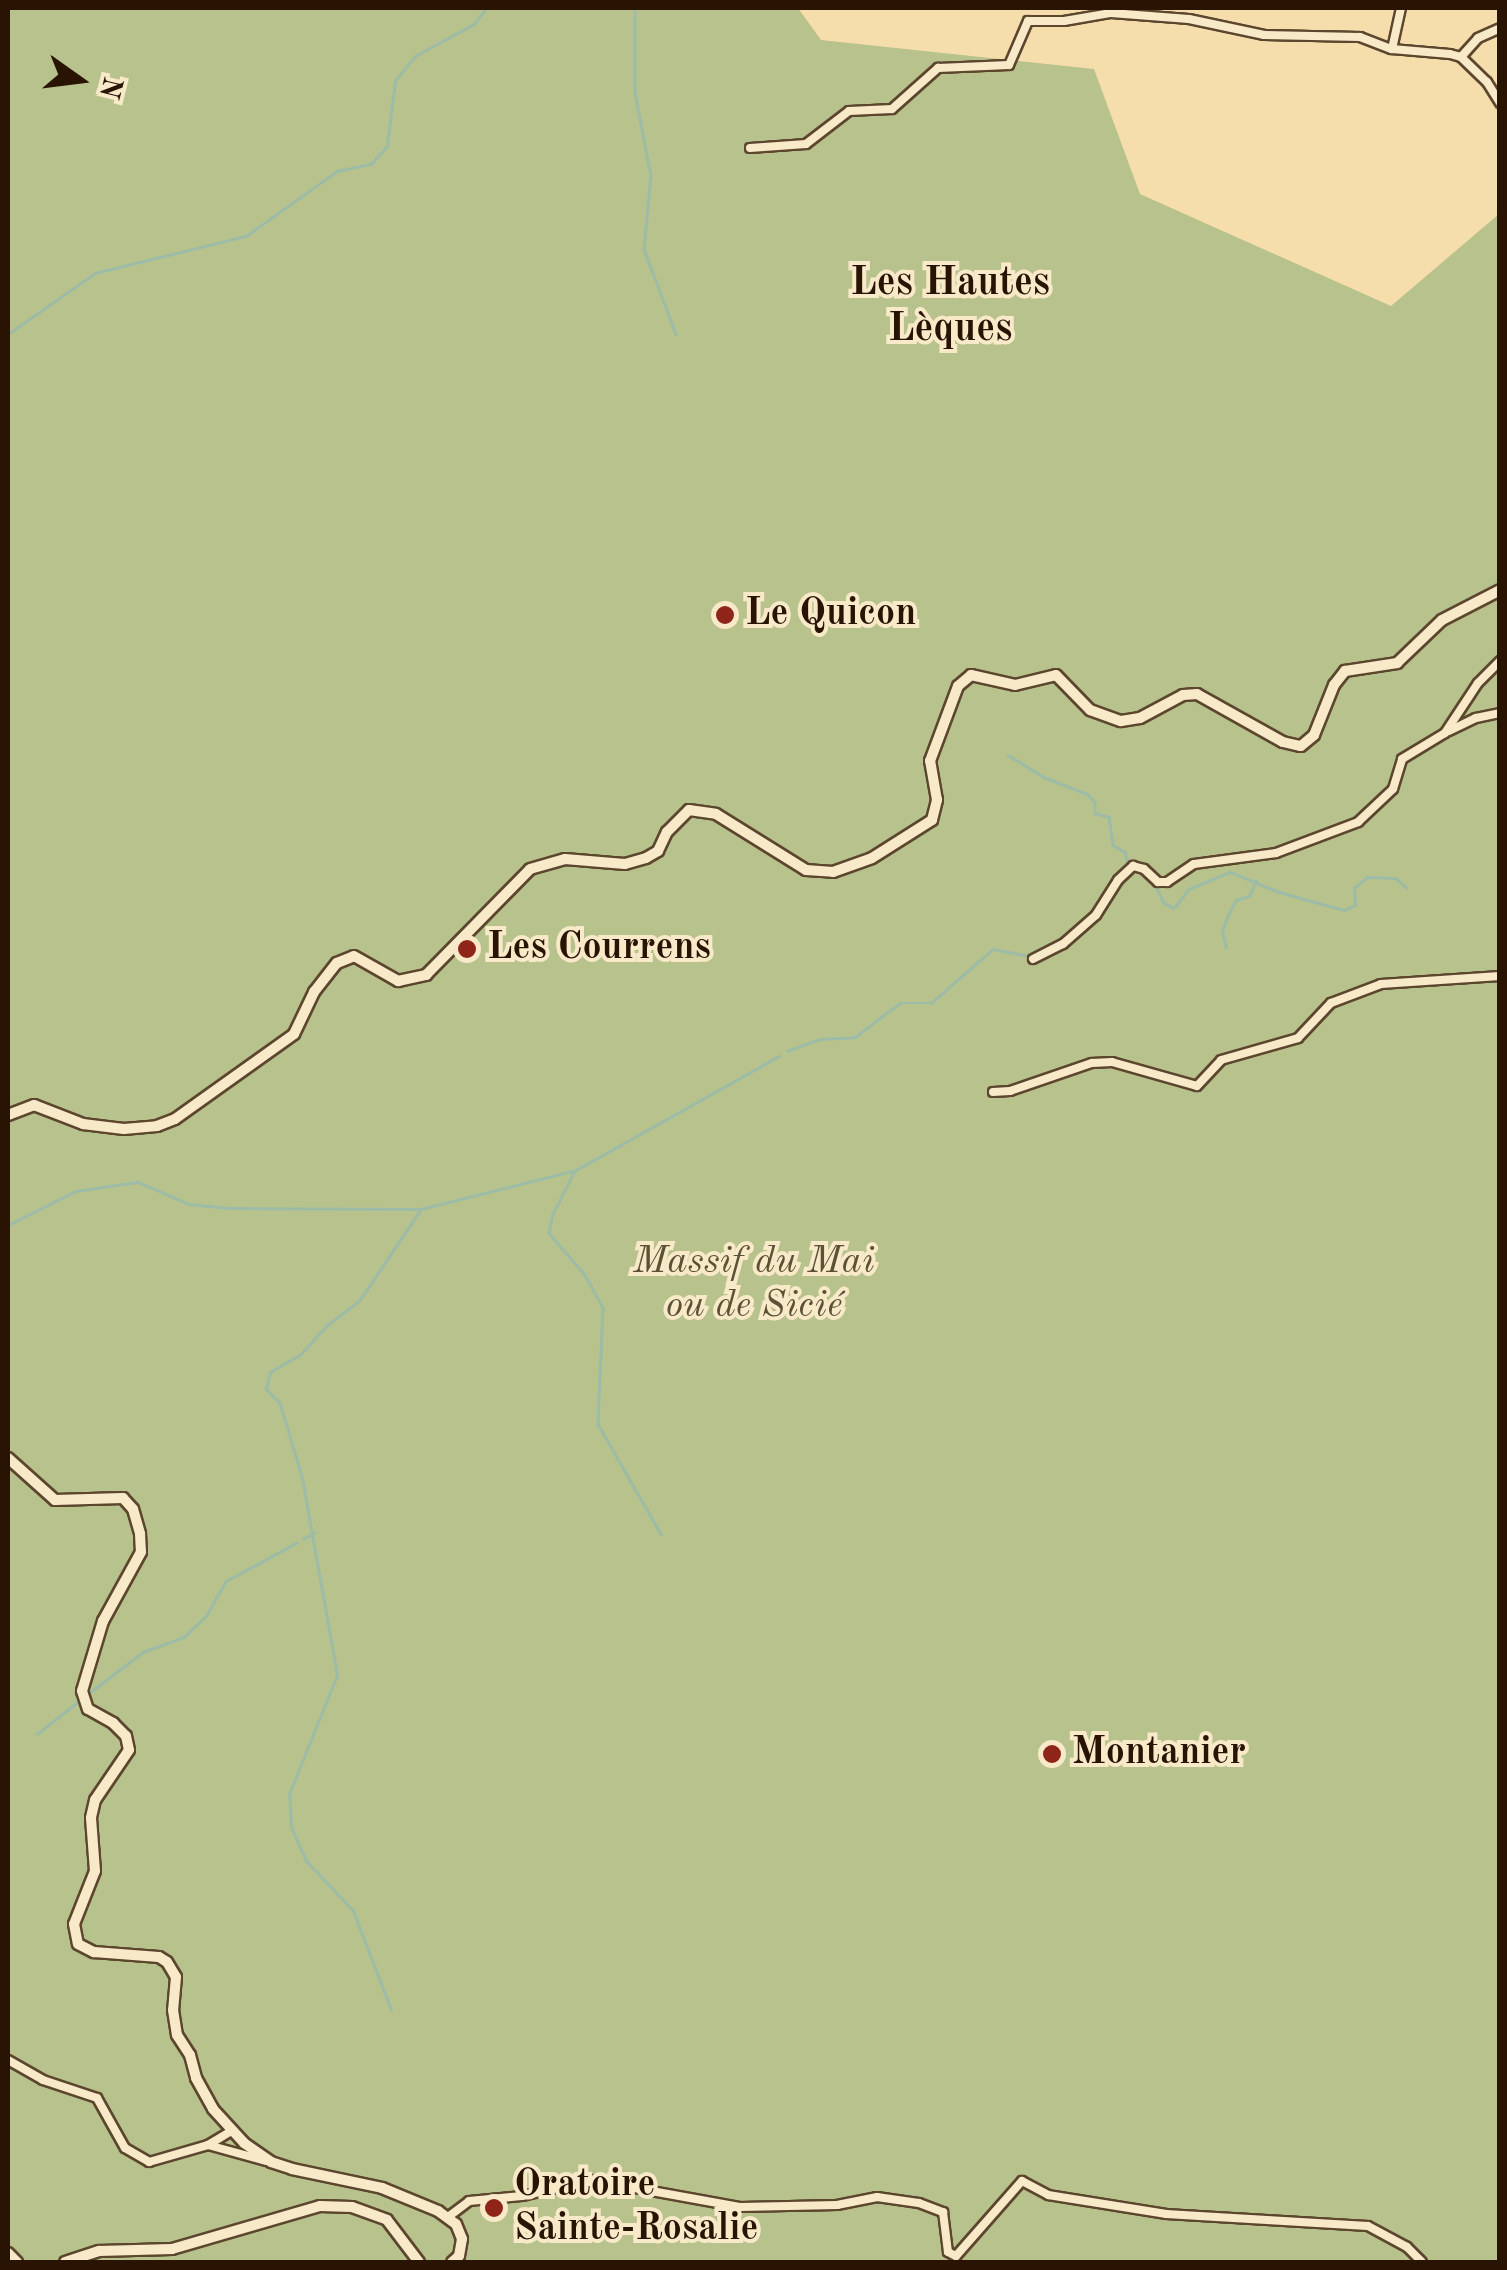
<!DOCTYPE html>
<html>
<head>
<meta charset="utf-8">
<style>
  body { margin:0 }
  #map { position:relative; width:1507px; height:2270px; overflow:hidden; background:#f5deac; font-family:"Old Standard TT",serif }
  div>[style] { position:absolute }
  .green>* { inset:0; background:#b8c28c }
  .stream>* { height:2.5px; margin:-1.25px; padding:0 1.25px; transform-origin:1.25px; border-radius:1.25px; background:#9cbca7 }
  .roads { filter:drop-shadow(2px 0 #5c462e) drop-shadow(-2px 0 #5c462e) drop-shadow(0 2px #5c462e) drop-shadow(0 -2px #5c462e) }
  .street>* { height:8px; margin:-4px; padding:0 4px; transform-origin:4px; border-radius:4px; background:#f8eac9 }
  .secondary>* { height:10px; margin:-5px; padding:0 5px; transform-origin:5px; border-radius:5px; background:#f8eac9 }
  .dots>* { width:28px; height:28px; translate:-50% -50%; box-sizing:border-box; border:5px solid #f8eac9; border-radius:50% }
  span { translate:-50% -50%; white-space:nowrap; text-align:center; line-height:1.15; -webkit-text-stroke:8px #f8eac9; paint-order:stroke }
  .poi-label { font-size:38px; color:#291404; font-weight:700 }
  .left { translate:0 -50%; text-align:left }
  .park-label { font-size:38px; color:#5b5134; font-style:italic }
  .neighbourhood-label { font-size:40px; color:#291404; font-weight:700 }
  .frame { position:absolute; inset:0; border:10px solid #291404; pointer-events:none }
  .north { position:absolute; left:30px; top:30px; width:100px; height:100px; -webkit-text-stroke:8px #f8eac9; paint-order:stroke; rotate:104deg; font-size:28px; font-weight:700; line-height:40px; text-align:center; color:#291404 }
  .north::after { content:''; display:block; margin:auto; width:35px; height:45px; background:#291404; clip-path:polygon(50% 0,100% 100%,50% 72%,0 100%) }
</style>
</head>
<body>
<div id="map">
  <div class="green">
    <div style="clip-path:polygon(8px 8px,798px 8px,821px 40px,1094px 69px,1140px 194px,1391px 306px,1499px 214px,1499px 2262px,8px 2262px)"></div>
  </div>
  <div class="stream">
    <div style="left:635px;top:8px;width:85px;rotate:90deg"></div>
    <div style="left:635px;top:93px;width:85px;rotate:79.1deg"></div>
    <div style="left:651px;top:176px;width:73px;rotate:95.5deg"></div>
    <div style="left:644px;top:249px;width:91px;rotate:69.4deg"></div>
    <div style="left:8px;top:334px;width:106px;rotate:-35deg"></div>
    <div style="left:95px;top:273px;width:155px;rotate:-13.8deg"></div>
    <div style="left:246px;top:236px;width:112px;rotate:-35.5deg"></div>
    <div style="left:337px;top:171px;width:35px;rotate:-12deg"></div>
    <div style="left:371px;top:164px;width:24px;rotate:-48deg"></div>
    <div style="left:387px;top:146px;width:65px;rotate:-83deg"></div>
    <div style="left:395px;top:81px;width:32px;rotate:-51deg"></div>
    <div style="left:415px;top:56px;width:67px;rotate:-28.5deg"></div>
    <div style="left:474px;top:24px;width:20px;rotate:-53deg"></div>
    <div style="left:1008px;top:755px;width:42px;rotate:31.4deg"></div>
    <div style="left:1044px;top:777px;width:46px;rotate:21.6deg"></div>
    <div style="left:1087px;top:794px;width:11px;rotate:45deg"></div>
    <div style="left:1095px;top:802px;width:11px;rotate:90deg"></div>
    <div style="left:1095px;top:813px;width:15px;rotate:16deg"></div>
    <div style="left:1109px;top:817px;width:28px;rotate:82deg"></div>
    <div style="left:1113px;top:845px;width:14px;rotate:30deg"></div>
    <div style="left:1125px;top:852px;width:16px;rotate:75deg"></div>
    <div style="left:1154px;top:883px;width:22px;rotate:63deg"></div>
    <div style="left:1164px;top:903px;width:11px;rotate:27deg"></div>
    <div style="left:1174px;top:908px;width:24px;rotate:-52deg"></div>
    <div style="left:1189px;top:889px;width:44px;rotate:-22.5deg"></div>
    <div style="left:1230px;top:872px;width:53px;rotate:22.2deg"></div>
    <div style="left:1279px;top:892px;width:67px;rotate:15.5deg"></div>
    <div style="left:1344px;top:910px;width:12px;rotate:-24deg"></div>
    <div style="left:1355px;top:905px;width:17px;rotate:-93deg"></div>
    <div style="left:1354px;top:888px;width:17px;rotate:-40deg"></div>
    <div style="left:1367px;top:877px;width:29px;rotate:2deg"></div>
    <div style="left:1396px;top:878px;width:15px;rotate:42deg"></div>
    <div style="left:1226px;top:948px;width:17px;rotate:-103deg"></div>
    <div style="left:1222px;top:931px;width:17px;rotate:-69deg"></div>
    <div style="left:1228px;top:915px;width:17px;rotate:-62deg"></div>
    <div style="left:1236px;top:900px;width:14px;rotate:-17deg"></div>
    <div style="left:1249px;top:896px;width:17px;rotate:-66deg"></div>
    <div style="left:787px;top:1051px;width:35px;rotate:-20deg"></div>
    <div style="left:820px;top:1039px;width:35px;rotate:-3deg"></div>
    <div style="left:855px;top:1037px;width:56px;rotate:-37.1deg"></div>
    <div style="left:900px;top:1003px;width:31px"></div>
    <div style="left:931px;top:1003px;width:82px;rotate:-41.1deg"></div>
    <div style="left:993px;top:949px;width:33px;rotate:11deg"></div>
    <div style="left:575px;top:1171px;width:48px;rotate:117.1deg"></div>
    <div style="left:553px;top:1214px;width:19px;rotate:102deg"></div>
    <div style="left:549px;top:1233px;width:55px;rotate:49.4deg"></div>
    <div style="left:585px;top:1275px;width:38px;rotate:61deg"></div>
    <div style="left:603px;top:1308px;width:116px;rotate:92.5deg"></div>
    <div style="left:598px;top:1424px;width:127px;rotate:60.2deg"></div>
    <div style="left:8px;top:1225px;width:76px;rotate:-26.6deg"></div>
    <div style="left:76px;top:1191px;width:63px;rotate:-8.3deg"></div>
    <div style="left:138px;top:1182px;width:56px;rotate:23.3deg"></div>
    <div style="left:189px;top:1204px;width:40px;rotate:5.7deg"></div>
    <div style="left:229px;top:1208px;width:192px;rotate:0.3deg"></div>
    <div style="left:421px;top:1209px;width:160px;rotate:-14.1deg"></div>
    <div style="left:576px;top:1170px;width:233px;rotate:-29.3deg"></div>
    <div style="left:303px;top:1539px;width:13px;rotate:-29deg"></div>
    <div style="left:89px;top:1693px;width:68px;rotate:-37.2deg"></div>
    <div style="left:143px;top:1652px;width:44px;rotate:-20.1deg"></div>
    <div style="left:184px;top:1637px;width:30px;rotate:-44deg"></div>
    <div style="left:206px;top:1616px;width:40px;rotate:-60.3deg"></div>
    <div style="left:226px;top:1581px;width:80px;rotate:-28.5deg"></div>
    <div style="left:37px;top:1734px;width:53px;rotate:-38.2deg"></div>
    <div style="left:391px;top:2010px;width:106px;rotate:-111deg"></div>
    <div style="left:353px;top:1911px;width:69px;rotate:-133.2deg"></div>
    <div style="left:306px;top:1861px;width:37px;rotate:-114deg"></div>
    <div style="left:291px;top:1827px;width:33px;rotate:-93deg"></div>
    <div style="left:289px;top:1794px;width:128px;rotate:-68deg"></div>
    <div style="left:337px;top:1675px;width:200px;rotate:-100.1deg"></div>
    <div style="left:302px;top:1478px;width:77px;rotate:-106.6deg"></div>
    <div style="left:280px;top:1404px;width:21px;rotate:-133deg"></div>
    <div style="left:266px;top:1389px;width:17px;rotate:-77deg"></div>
    <div style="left:270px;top:1372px;width:34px;rotate:-30deg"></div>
    <div style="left:300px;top:1355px;width:39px;rotate:-48deg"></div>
    <div style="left:326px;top:1326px;width:41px;rotate:-37.1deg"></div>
    <div style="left:359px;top:1301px;width:111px;rotate:-56deg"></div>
  </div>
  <div class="roads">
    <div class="street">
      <div style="left:1392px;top:49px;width:42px;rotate:-77.6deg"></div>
      <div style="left:1461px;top:57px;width:25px;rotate:-48deg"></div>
      <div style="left:1478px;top:38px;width:24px;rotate:-24deg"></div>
      <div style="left:750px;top:148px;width:56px;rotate:-4.1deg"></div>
      <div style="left:806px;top:144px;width:54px;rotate:-37.5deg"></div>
      <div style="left:849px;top:111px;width:43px;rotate:-2.7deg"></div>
      <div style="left:892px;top:109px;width:62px;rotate:-41.7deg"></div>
      <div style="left:938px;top:68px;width:71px;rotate:-2.4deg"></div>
      <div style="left:1009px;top:65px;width:48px;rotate:-66.6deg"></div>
      <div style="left:1028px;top:21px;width:36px"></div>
      <div style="left:1064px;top:21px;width:48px;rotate:-9.7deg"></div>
      <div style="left:1111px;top:13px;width:78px;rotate:4.4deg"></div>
      <div style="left:1189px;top:19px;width:77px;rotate:12deg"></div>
      <div style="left:1264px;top:35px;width:96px;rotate:1.2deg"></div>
      <div style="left:1360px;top:37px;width:34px;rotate:21deg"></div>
      <div style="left:1392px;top:49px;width:58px;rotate:4.9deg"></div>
      <div style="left:1450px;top:54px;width:11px;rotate:15deg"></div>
      <div style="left:1461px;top:57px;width:36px;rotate:44deg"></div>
      <div style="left:1487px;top:82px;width:25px;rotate:58deg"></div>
      <div style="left:1449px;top:731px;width:30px;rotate:-26deg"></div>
      <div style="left:1476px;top:718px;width:25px;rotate:-12deg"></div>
      <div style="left:1033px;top:959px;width:34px;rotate:-27deg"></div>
      <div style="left:1063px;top:944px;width:44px;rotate:-41.3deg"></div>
      <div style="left:1096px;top:915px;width:41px;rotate:-57.8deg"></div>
      <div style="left:1118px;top:880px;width:21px;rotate:-43deg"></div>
      <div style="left:1133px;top:866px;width:11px;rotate:15deg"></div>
      <div style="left:1144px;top:869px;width:19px;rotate:43deg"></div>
      <div style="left:1158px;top:882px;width:9px"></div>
      <div style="left:1167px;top:882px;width:32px;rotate:-34deg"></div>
      <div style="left:1194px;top:864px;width:83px;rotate:-7.6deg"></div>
      <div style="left:1276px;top:853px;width:88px;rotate:-20.7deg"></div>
      <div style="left:1358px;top:822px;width:48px;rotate:-43.3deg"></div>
      <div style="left:1393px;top:789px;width:31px;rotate:-73deg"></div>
      <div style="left:1402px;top:759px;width:50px;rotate:-31.2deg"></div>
      <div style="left:1445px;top:733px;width:60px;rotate:-56.6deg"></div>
      <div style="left:1478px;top:683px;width:31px;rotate:-45deg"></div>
      <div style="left:993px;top:1092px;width:17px;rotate:-3deg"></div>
      <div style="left:1010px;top:1091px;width:87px;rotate:-18.9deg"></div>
      <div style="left:1092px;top:1063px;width:20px;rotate:-3deg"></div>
      <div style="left:1112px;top:1062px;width:88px;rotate:15.8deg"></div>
      <div style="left:1197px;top:1086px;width:35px;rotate:-47deg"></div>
      <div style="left:1221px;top:1060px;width:80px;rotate:-15.9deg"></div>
      <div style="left:1298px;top:1038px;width:48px;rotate:-46.7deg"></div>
      <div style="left:1331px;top:1003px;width:53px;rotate:-20.8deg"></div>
      <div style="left:1381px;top:984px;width:119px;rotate:-3.8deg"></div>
      <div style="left:8px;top:2060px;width:40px;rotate:29.7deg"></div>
      <div style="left:43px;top:2080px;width:57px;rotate:18.4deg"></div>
      <div style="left:97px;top:2098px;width:57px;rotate:60.8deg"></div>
      <div style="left:125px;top:2148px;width:28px;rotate:30deg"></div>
      <div style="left:149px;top:2162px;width:61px;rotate:-16.1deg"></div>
      <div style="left:208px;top:2145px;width:27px;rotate:-31deg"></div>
      <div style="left:208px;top:2145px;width:60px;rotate:15.4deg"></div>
      <div style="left:448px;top:2217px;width:26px;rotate:-37deg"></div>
      <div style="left:469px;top:2201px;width:53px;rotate:-5.4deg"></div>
      <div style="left:522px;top:2196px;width:71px;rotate:-13.1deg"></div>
      <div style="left:591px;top:2180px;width:151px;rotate:10.3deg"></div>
      <div style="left:740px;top:2207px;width:97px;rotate:-1.2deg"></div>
      <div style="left:837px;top:2205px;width:41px;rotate:-11.3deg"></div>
      <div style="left:877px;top:2197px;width:42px;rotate:8.1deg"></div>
      <div style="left:919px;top:2203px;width:26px;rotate:21deg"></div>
      <div style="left:943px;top:2212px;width:40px;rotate:82.9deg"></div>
      <div style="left:948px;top:2252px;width:9px;rotate:27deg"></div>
      <div style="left:956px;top:2256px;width:100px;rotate:-48.7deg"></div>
      <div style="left:1022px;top:2181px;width:30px;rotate:28deg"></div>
      <div style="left:1048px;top:2195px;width:120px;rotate:9.1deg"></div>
      <div style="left:1166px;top:2214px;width:202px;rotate:3.4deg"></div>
      <div style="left:1368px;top:2226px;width:44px;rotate:28.3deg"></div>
      <div style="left:1407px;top:2247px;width:21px;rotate:45deg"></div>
    </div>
    <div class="secondary">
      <div style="left:8px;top:1115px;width:28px;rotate:-21deg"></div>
      <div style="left:34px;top:1105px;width:53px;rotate:21.2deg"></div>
      <div style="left:83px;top:1124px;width:41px;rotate:7deg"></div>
      <div style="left:124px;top:1129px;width:33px;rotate:-5deg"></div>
      <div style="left:157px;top:1126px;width:19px;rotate:-21deg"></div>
      <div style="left:175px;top:1119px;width:146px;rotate:-35.5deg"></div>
      <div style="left:294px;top:1034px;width:47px;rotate:-64.5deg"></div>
      <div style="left:314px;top:992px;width:37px;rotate:-52deg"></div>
      <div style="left:337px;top:963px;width:18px;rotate:-22deg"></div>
      <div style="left:354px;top:956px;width:51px;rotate:29.6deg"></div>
      <div style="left:398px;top:981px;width:29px;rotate:-12deg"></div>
      <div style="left:426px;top:975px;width:148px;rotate:-45.5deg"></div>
      <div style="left:530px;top:869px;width:36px;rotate:-16deg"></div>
      <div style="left:565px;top:859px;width:60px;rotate:4.8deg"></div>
      <div style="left:625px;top:864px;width:22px;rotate:-16deg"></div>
      <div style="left:646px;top:858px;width:14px;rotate:-30deg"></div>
      <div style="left:658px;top:851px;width:21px;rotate:-65deg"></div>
      <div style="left:667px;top:832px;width:31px;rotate:-45deg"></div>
      <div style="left:689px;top:810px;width:27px;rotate:8deg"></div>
      <div style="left:716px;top:814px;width:106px;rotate:31.9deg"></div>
      <div style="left:806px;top:870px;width:27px;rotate:4deg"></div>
      <div style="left:833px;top:872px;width:41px;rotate:-19.7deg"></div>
      <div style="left:872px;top:858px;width:71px;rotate:-32.3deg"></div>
      <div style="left:932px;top:820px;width:21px;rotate:-76deg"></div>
      <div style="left:937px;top:800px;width:40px;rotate:-100deg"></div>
      <div style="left:930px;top:761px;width:80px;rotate:-69.5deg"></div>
      <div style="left:958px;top:686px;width:17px;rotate:-40deg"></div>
      <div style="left:971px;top:675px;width:45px;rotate:12.8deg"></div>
      <div style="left:1015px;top:685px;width:42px;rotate:-13.7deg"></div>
      <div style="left:1056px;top:675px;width:49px;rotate:45.8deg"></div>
      <div style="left:1090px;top:710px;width:33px;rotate:20deg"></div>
      <div style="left:1121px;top:721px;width:19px;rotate:-9deg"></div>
      <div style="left:1140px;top:718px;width:49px;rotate:-28.1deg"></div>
      <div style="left:1183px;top:695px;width:14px;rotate:-4deg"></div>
      <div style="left:1197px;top:694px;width:98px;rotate:29.2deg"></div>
      <div style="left:1283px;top:742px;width:18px;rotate:13deg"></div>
      <div style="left:1301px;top:746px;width:17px;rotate:-40deg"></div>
      <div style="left:1314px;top:735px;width:54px;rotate:-68.2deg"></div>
      <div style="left:1334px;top:685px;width:18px;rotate:-52deg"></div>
      <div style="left:1345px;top:671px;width:53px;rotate:-8.7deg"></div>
      <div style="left:1397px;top:663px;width:62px;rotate:-43.7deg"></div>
      <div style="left:1442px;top:620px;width:65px;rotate:-27.3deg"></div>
      <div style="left:8px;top:1458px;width:63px;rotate:41.8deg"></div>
      <div style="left:55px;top:1500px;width:68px;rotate:-1.7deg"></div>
      <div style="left:123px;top:1498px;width:15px;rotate:48deg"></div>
      <div style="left:133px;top:1509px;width:26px;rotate:74deg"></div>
      <div style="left:140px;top:1534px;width:18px;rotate:87deg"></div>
      <div style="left:141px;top:1552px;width:79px;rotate:118.8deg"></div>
      <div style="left:103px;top:1621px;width:73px;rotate:106.7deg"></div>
      <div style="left:82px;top:1691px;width:19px;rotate:72deg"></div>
      <div style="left:88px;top:1709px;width:29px;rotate:29deg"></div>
      <div style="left:113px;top:1723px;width:18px;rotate:45deg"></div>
      <div style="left:126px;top:1736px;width:14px;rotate:78deg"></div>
      <div style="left:129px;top:1750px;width:60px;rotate:124.2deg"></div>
      <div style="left:95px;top:1800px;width:18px;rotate:103deg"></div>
      <div style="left:91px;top:1818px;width:53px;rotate:85.7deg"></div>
      <div style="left:95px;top:1871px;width:57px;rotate:111.6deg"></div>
      <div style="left:74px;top:1924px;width:20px;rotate:79deg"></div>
      <div style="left:78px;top:1944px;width:18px;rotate:27deg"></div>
      <div style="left:94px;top:1952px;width:65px;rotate:4.4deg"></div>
      <div style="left:159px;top:1957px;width:9px;rotate:32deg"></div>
      <div style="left:167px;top:1962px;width:17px;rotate:59deg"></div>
      <div style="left:176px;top:1977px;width:33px;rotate:95deg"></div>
      <div style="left:173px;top:2010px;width:25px;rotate:81deg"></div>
      <div style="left:177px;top:2035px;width:24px;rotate:57deg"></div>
      <div style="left:190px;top:2055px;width:24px;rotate:75deg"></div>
      <div style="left:196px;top:2078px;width:35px;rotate:61deg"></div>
      <div style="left:213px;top:2109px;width:46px;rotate:47.6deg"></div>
      <div style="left:244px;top:2143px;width:33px;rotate:35deg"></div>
      <div style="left:271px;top:2162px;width:22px;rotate:18deg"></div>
      <div style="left:292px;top:2169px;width:92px;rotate:11.9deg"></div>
      <div style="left:382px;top:2188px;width:61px;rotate:22.3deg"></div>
      <div style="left:438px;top:2211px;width:22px;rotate:36deg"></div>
      <div style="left:456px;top:2224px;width:16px;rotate:68deg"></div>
      <div style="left:462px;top:2239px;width:17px;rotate:100deg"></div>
      <div style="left:459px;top:2256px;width:9px;rotate:139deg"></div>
      <div style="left:8px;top:2253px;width:13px;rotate:45deg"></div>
      <div style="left:65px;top:2262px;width:36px;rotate:-18deg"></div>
      <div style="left:99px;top:2251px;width:73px;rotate:-1.6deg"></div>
      <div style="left:172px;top:2249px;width:154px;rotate:-16.2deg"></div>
      <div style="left:320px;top:2206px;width:32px;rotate:2deg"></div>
      <div style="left:352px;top:2207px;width:37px;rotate:20deg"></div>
      <div style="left:387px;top:2220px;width:53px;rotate:52.7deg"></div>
    </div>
  </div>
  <div class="dots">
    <div style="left:725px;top:615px;background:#8f2418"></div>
    <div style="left:467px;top:949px;background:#8f2418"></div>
    <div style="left:1052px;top:1754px;background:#8f2418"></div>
    <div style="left:494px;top:2208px;background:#8f2418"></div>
  </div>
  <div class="poi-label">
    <span class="left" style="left:745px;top:615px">Le Quicon</span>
    <span class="left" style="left:487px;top:949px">Les Courrens</span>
    <span class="left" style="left:1072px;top:1754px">Montanier</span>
    <span class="left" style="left:514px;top:2208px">Oratoire<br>Sainte-Rosalie</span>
  </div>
  <div class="park-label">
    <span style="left:754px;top:1285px">Massif du Mai<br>ou de Sicié</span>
  </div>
  <div class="neighbourhood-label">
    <span style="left:950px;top:307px">Les Hautes<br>Lèques</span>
  </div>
  <div class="frame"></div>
  <div class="north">N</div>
</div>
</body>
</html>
